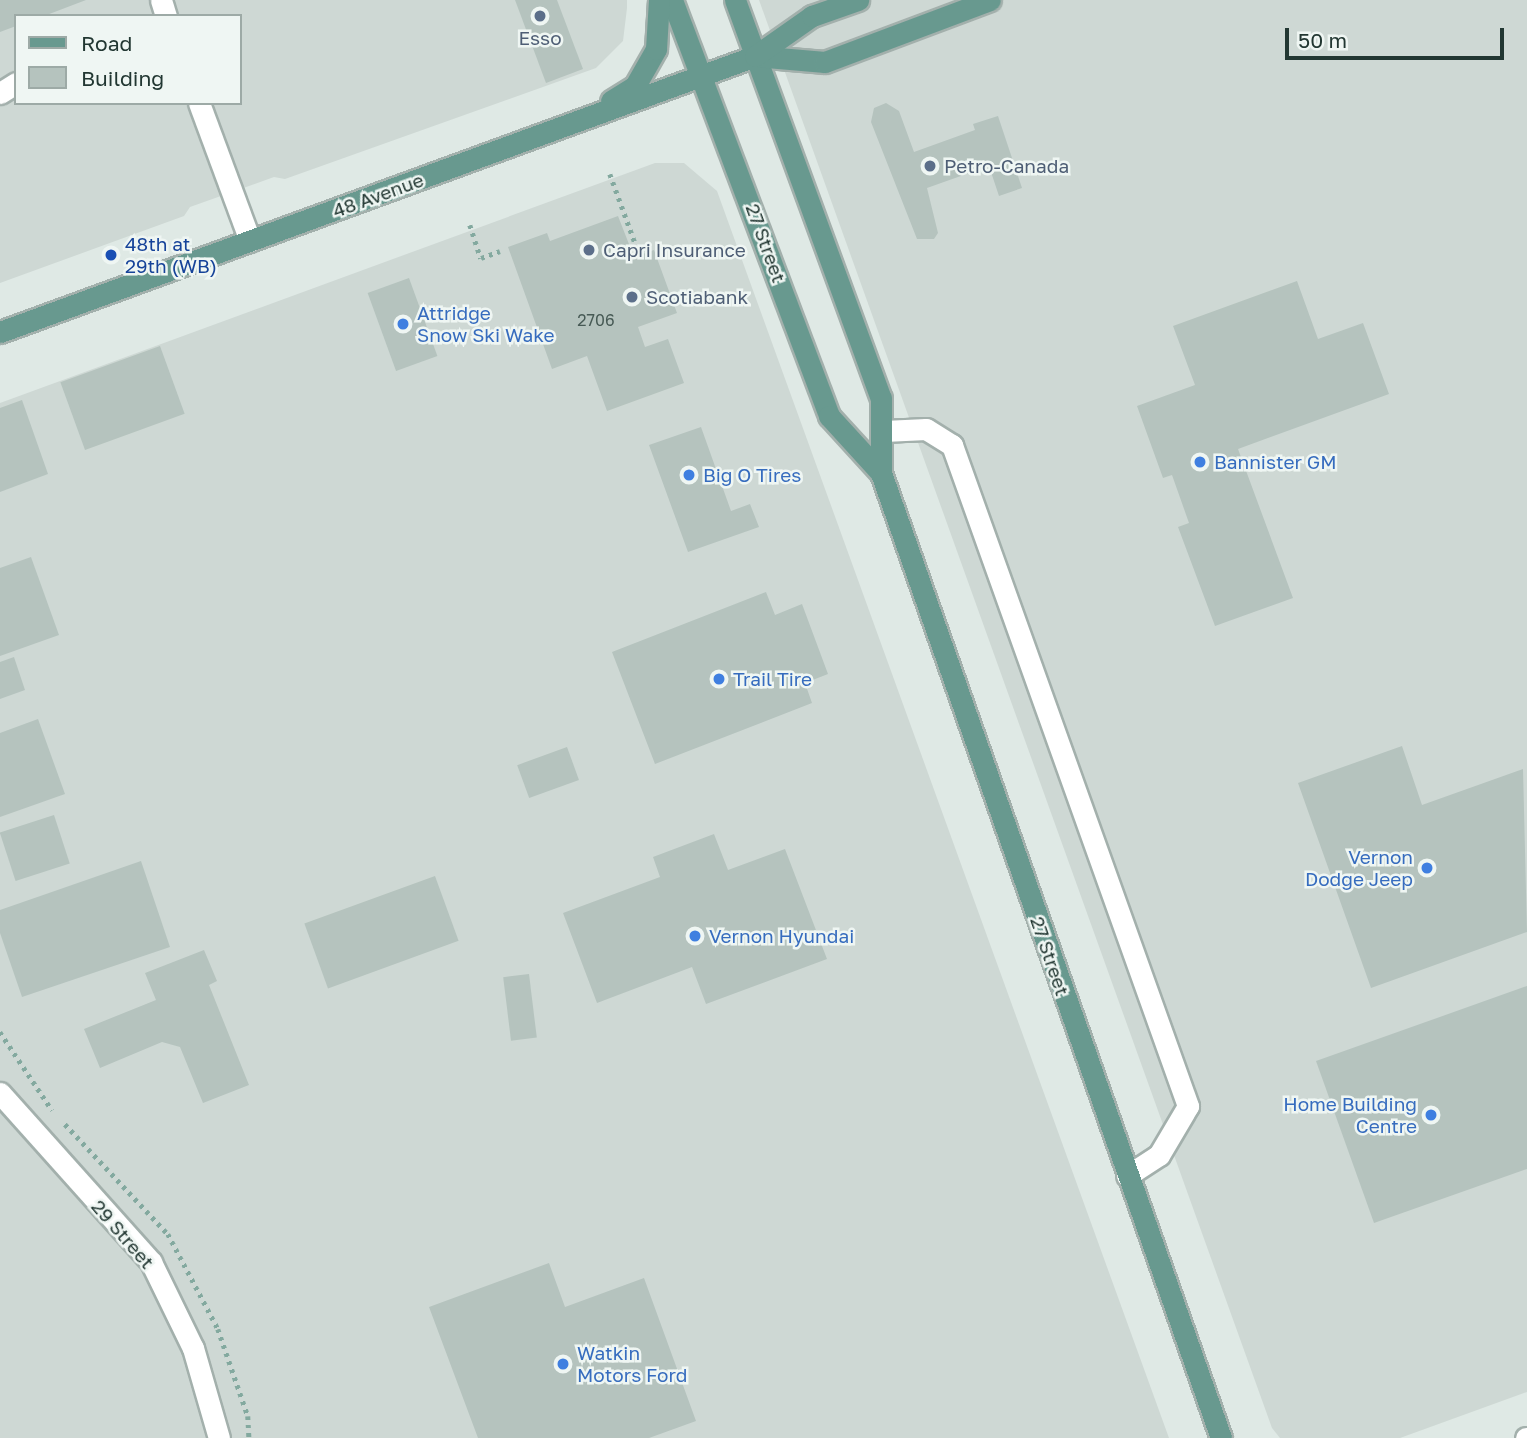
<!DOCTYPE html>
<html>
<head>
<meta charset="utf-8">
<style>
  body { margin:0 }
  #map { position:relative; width:1527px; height:1438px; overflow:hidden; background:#dfe9e5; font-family:"Golos Text",sans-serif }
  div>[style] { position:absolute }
  .built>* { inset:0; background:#ced8d4 }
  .building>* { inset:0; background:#b5c3be; transform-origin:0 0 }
  .path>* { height:4.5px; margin-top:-2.25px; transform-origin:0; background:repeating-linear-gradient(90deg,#83a99f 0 3.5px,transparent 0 8.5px) }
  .roads { filter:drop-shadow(2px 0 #a3b0ac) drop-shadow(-2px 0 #a3b0ac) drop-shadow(0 2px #a3b0ac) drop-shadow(0 -2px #a3b0ac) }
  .minor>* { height:21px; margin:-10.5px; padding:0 10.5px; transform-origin:10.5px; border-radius:10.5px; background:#fff }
  .major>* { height:21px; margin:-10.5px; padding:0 10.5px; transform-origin:10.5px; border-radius:10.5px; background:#68998f }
  .dots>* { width:19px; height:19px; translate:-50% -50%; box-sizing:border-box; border:4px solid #eff6f3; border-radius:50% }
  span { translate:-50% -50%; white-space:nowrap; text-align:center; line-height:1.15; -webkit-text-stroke:5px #eff6f3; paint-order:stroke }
  .number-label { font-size:16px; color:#475a55 }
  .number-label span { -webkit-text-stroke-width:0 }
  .service-label { font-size:19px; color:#4e5e75 }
  .left { translate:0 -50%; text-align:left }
  .street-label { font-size:19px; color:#223732 }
  .transit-label { font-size:19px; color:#164399 }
  .shop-label { font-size:19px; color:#366cbe }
  .right { translate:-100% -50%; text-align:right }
  .legend { position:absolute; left:14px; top:14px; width:228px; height:91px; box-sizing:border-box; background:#eff6f3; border:2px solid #9daaa6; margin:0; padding:9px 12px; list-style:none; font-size:21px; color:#223732 }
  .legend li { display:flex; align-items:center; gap:14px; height:35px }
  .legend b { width:35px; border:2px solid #9daaa6 }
  .scale { position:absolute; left:1285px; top:28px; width:219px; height:32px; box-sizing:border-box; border:4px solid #223732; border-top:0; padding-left:9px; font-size:21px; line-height:24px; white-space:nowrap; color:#223732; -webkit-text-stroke:5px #eff6f3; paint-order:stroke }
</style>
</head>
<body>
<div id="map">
  <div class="built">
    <div style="clip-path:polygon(evenodd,0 0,627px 0,627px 8px,623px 41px,596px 68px,285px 179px,274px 177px,190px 207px,184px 216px,0 283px,0 0,16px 16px,240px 16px,240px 103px,16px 103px,16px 16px)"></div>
    <div style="clip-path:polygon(759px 0,1527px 0,1527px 1392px,1400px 1438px,1280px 1438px,1272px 1428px)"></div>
    <div style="clip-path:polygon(655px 163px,684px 163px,717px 191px,1169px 1438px,0 1438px,0 403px)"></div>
  </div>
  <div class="building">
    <div style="clip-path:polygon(0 0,86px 0,44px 16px,16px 16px,16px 26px,0 32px)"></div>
    <div style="clip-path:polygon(515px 0,557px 0,583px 69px,546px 83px)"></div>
    <div style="clip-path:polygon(886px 103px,899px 111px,914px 152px,975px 130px,973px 124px,998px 116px,1022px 188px,999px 196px,989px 166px,927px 188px,938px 233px,934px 239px,917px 239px,871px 122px,874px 108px)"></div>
    <div style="clip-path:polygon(618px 216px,634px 257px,654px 250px,677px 313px,638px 327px,645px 347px,668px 339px,684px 383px,607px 411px,587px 356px,552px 369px,508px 247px,547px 233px,550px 241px)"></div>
    <div style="left:409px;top:278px;width:83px;height:44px;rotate:70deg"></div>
    <div style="clip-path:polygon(1297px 281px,1318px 339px,1363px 323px,1389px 394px,1238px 449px,1293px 598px,1215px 626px,1178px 527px,1189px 523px,1172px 475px,1163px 478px,1137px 406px,1195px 385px,1173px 326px)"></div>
    <div style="left:160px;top:346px;width:72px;height:106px;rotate:70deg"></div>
    <div style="clip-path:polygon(22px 400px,48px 474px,0 492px,0 408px)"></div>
    <div style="clip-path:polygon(701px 427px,731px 511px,750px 504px,759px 527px,688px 552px,649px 445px)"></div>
    <div style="clip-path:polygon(31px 557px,59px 635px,0 656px,0 568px)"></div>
    <div style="clip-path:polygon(766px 592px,775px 615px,802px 604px,828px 674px,805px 683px,812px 703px,655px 764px,612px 652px)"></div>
    <div style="clip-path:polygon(14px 657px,25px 690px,0 699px,0 662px)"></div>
    <div style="clip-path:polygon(38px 719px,65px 794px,0 817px,0 733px)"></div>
    <div style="clip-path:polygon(1402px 746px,1422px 805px,1523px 769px,1527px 932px,1371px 988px,1298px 783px)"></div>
    <div style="left:567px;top:747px;width:35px;height:53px;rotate:70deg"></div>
    <div style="left:54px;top:815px;width:51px;height:57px;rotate:72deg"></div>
    <div style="clip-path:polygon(714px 834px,728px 870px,785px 849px,827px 959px,706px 1004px,692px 967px,597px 1003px,563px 913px,660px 877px,653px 857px)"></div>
    <div style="clip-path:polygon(141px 861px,170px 947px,22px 997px,0 933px,0 910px)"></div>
    <div style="left:435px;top:876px;width:69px;height:139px;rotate:70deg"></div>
    <div style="clip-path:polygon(204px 950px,217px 981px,209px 985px,249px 1085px,203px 1103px,180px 1047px,162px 1042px,100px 1068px,84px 1029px,156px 1000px,145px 973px)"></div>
    <div style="left:529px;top:974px;width:64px;height:26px;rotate:83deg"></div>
    <div style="clip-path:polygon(1527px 986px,1527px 1169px,1374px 1223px,1316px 1061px)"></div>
    <div style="clip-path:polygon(549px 1263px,565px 1307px,644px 1278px,696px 1421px,649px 1438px,478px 1438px,429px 1307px)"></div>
  </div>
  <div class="path">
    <div style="left:610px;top:174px;width:82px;rotate:70deg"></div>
    <div style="left:470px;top:225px;width:35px;rotate:72deg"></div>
    <div style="left:481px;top:258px;width:20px;rotate:-20deg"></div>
    <div style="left:0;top:1032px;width:94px;rotate:56.3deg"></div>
    <div style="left:65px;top:1124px;width:151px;rotate:46.9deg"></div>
    <div style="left:168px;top:1234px;width:107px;rotate:62.2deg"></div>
    <div style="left:218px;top:1329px;width:92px;rotate:71deg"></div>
    <div style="left:248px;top:1416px;width:22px;rotate:87deg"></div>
  </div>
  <div class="roads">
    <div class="minor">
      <div style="left:161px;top:0;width:17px;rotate:73deg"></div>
      <div style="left:0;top:93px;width:19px;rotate:-32deg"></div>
      <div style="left:199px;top:103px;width:147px;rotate:69.7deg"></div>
      <div style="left:884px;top:431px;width:42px;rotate:-2.7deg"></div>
      <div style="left:926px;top:429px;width:31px;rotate:32deg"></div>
      <div style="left:952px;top:445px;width:702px;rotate:70.35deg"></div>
      <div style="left:1188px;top:1106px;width:57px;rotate:120.6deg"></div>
      <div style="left:1159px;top:1155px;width:38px;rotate:147deg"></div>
      <div style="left:0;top:1093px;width:227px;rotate:48.2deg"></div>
      <div style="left:151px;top:1262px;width:96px;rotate:64deg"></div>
      <div style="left:193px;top:1348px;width:94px;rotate:73.9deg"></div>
      <div style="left:1526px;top:1438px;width:1px"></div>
    </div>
    <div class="major">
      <div style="left:672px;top:0;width:445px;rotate:69.3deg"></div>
      <div style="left:829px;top:416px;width:77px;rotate:47.6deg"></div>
      <div style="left:881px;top:473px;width:1023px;rotate:70.59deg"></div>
      <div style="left:735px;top:0;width:424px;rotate:69.9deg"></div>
      <div style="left:881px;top:398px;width:75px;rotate:90deg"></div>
      <div style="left:755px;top:56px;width:70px;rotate:4.9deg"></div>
      <div style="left:825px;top:62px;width:176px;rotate:-20.6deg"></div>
      <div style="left:611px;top:101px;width:28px;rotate:-32deg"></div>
      <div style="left:635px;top:86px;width:43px;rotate:-60.4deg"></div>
      <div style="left:656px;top:49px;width:49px;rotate:-86.5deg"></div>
      <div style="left:0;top:332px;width:804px;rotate:-20.08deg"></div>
      <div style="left:755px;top:56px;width:70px;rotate:-35.1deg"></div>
      <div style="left:812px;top:16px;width:49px;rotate:-19.2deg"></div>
    </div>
  </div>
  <div class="dots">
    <div style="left:540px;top:16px;background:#5c6f8a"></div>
    <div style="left:930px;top:166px;background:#5c6f8a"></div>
    <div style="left:589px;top:250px;background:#5c6f8a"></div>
    <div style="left:111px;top:255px;background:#1a4fb4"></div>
    <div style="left:632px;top:297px;background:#5c6f8a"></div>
    <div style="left:403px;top:324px;background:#3f7fe0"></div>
    <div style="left:1200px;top:462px;background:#3f7fe0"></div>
    <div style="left:689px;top:475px;background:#3f7fe0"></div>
    <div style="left:719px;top:679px;background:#3f7fe0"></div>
    <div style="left:1427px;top:868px;background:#3f7fe0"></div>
    <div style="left:695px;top:936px;background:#3f7fe0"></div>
    <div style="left:1431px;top:1115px;background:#3f7fe0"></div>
    <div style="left:563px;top:1364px;background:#3f7fe0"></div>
  </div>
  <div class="number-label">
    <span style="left:596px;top:320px">2706</span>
  </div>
  <div class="service-label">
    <span style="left:540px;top:38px">Esso</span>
    <span class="left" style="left:944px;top:166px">Petro-Canada</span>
    <span class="left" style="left:603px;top:250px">Capri Insurance</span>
    <span class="left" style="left:646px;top:297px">Scotiabank</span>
  </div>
  <div class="street-label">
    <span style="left:378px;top:195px;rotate:-20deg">48 Avenue</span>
    <span style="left:766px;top:243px;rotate:70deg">27 Street</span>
    <span style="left:1050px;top:956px;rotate:71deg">27 Street</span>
    <span style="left:123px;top:1234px;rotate:49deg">29 Street</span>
  </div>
  <div class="transit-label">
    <span class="left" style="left:125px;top:255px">48th at<br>29th (WB)</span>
  </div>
  <div class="shop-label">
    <span class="left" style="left:417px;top:324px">Attridge<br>Snow Ski Wake</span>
    <span class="left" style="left:1214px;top:462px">Bannister GM</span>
    <span class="left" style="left:703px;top:475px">Big O Tires</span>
    <span class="left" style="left:733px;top:679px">Trail Tire</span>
    <span class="right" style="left:1413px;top:868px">Vernon<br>Dodge Jeep</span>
    <span class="left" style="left:709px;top:936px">Vernon Hyundai</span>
    <span class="right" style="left:1417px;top:1115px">Home Building<br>Centre</span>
    <span class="left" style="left:577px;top:1364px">Watkin<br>Motors Ford</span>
  </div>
  <ul class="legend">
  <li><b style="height:9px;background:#68998f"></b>Road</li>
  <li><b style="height:19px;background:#b5c3be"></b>Building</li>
  </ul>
  <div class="scale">50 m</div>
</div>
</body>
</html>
